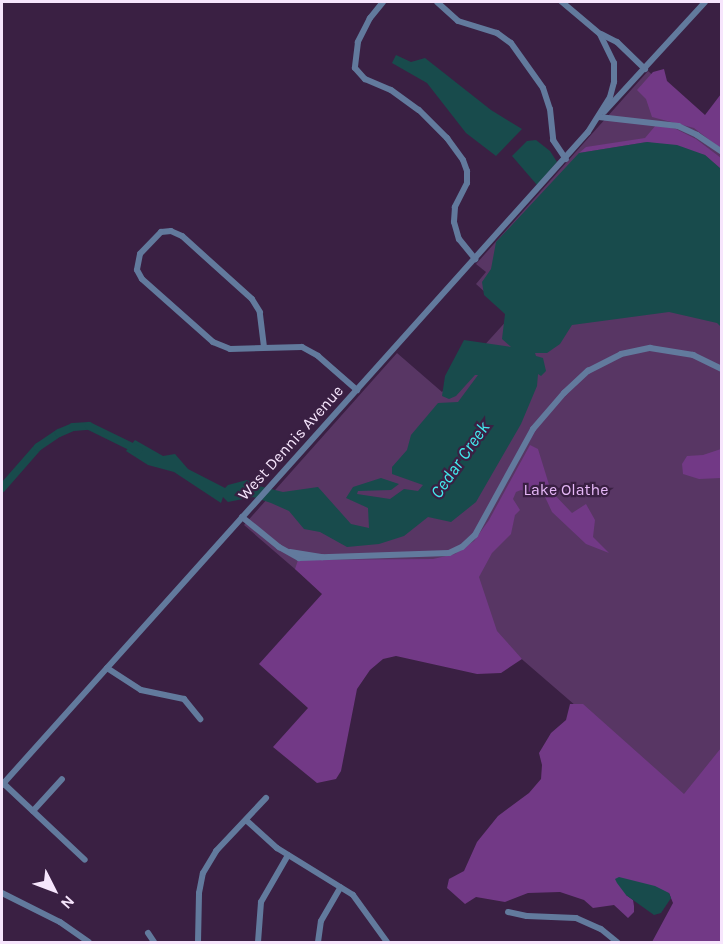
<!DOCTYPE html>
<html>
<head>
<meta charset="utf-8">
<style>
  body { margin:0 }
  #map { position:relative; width:723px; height:944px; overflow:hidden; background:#3a2043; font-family:Karla,sans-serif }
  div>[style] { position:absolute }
  .green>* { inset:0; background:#583664 }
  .forest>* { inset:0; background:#723986 }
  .water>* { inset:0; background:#184b4c }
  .river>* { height:8px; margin:-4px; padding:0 4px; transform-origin:4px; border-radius:4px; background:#184b4c }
  .minor>* { height:6px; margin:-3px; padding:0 3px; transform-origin:3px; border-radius:3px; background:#627a9d }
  span { translate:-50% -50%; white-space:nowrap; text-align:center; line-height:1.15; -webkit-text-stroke:4.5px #3a2043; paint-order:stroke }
  .street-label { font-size:16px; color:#f6e5fc }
  .park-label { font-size:16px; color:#e6b8f7 }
  .water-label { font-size:18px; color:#43e9ec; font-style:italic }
  .frame { position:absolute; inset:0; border:3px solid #f6e5fc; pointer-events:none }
  .north { position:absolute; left:24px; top:860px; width:60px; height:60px; -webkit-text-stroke:4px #3a2043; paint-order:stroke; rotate:132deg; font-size:16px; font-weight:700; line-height:24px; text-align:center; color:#f6e5fc }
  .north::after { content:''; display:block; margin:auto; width:21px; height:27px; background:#f6e5fc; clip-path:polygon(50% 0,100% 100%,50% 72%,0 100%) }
</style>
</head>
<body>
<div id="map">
  <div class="green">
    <div style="clip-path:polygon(648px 71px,721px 135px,721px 758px,686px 801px,414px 566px,330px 560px,310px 582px,244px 525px,397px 353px,442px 392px,511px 316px,476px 284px,486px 272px,476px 264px)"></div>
  </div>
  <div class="forest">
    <div style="clip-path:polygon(664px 69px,667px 81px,705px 115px,721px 94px,721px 149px,694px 128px,652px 117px,646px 99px,637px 90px,653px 72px)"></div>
    <div style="clip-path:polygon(656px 125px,676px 129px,696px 139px,721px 158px,721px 169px,705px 155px,647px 142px,579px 153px,586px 147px,645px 138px)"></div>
    <div style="clip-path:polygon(530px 445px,538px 449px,551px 491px,572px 513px,586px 504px,595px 520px,593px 537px,609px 553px,586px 544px,552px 512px,539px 484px,531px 493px,521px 490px,516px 492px,513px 499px,520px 510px,515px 515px,511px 534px,492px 553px,479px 577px,497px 631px,522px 659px,501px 673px,477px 674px,396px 656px,383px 659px,370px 670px,357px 689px,341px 771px,336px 779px,317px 783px,273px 747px,308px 708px,259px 664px,322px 594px,295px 569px,298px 560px,433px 559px,455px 554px,474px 541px,489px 520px)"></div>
    <div style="clip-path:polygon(721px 449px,721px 478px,699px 479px,683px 474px,682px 464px,687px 456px,703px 455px)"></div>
    <div style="clip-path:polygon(570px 704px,583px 704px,684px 794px,721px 748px,721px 942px,652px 942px,673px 903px,669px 893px,626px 895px,633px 900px,634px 906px,634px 912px,628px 918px,614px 905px,593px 908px,584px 900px,560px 892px,528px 893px,505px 902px,476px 897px,465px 904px,447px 888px,449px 879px,464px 871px,477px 842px,498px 816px,529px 793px,541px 779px,542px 765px,539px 753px,551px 733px,566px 720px)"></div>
  </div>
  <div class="water">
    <div style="clip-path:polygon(396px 55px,411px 62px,425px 58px,491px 110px,522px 129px,496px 156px,466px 133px,427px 83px,392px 63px)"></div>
    <div style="clip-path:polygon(536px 140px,550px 151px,557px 162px,537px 185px,512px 156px,527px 141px)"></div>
    <div style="clip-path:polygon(647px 142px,677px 145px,705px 155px,721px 169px,721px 327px,717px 323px,669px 312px,572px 325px,560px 344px,547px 353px,535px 353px,536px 356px,543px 358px,546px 371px,541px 376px,538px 374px,537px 386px,521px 424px,476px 502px,451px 522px,428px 517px,404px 536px,379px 544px,347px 547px,320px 532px,304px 529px,289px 511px,271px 503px,253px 497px,228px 502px,223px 497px,221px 503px,174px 472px,148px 465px,126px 451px,135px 440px,163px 456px,175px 454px,188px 469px,225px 488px,228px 485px,247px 480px,259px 486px,283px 492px,318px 487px,351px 524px,369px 528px,368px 508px,346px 498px,353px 487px,381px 478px,399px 484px,391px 490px,358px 491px,357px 494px,390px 499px,404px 489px,418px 491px,423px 485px,392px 474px,392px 467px,407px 450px,411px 435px,438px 403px,458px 402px,478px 375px,475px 375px,456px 396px,449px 399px,442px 396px,445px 376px,464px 340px,511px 347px,502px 339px,505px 314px,484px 295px,482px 282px,491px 269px,496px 242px,579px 153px)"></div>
    <div style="clip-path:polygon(619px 877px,655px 886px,669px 893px,671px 898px,661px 913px,654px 915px,626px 895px,617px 883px,615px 879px)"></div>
  </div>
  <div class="river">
    <div style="left:2px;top:488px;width:55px;rotate:-48.7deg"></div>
    <div style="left:38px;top:447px;width:25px;rotate:-34deg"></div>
    <div style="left:59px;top:433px;width:15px;rotate:-23deg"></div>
    <div style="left:73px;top:427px;width:16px;rotate:-4deg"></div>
    <div style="left:89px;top:426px;width:55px;rotate:26.1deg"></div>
  </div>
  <div class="minor">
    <div style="left:383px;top:2px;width:21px;rotate:129deg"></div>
    <div style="left:370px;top:18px;width:27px;rotate:117deg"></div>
    <div style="left:358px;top:42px;width:26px;rotate:97deg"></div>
    <div style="left:355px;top:68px;width:15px;rotate:48deg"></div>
    <div style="left:365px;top:79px;width:28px;rotate:23deg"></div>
    <div style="left:391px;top:90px;width:34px;rotate:36deg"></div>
    <div style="left:419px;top:110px;width:40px;rotate:45deg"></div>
    <div style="left:447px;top:138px;width:27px;rotate:54deg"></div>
    <div style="left:463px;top:160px;width:12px;rotate:70deg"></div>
    <div style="left:467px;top:171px;width:12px;rotate:90deg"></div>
    <div style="left:467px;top:183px;width:27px;rotate:117deg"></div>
    <div style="left:455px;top:207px;width:15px;rotate:94deg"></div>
    <div style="left:454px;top:222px;width:18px;rotate:74deg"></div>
    <div style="left:459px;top:239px;width:26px;rotate:51deg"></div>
    <div style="left:437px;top:2px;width:28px;rotate:42deg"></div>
    <div style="left:458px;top:21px;width:41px;rotate:17.1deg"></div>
    <div style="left:497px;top:33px;width:17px;rotate:36deg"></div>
    <div style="left:511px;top:43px;width:55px;rotate:54.6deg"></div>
    <div style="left:543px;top:88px;width:22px;rotate:72deg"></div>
    <div style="left:550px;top:109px;width:31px;rotate:84deg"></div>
    <div style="left:553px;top:140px;width:23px;rotate:56deg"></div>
    <div style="left:601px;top:34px;width:18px;rotate:27deg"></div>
    <div style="left:617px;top:42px;width:39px;rotate:44deg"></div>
    <div style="left:604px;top:112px;width:149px;rotate:-47.4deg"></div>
    <div style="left:599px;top:117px;width:80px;rotate:6.5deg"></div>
    <div style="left:678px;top:126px;width:21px;rotate:25deg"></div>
    <div style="left:697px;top:135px;width:30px;rotate:34deg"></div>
    <div style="left:264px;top:347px;width:35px;rotate:-97deg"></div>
    <div style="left:260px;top:312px;width:15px;rotate:-122deg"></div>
    <div style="left:252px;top:299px;width:94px;rotate:-138deg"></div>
    <div style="left:182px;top:236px;width:12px;rotate:-156deg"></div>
    <div style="left:171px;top:231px;width:10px;rotate:174deg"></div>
    <div style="left:161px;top:232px;width:30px;rotate:134deg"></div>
    <div style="left:140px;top:254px;width:16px;rotate:101deg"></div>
    <div style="left:137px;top:270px;width:10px;rotate:61deg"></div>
    <div style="left:142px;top:279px;width:95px;rotate:41.6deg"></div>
    <div style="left:213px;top:342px;width:18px;rotate:22deg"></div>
    <div style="left:230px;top:349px;width:72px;rotate:-1.6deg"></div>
    <div style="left:302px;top:347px;width:18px;rotate:29deg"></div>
    <div style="left:318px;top:356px;width:52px;rotate:41.1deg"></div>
    <div style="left:242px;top:517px;width:48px;rotate:39deg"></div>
    <div style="left:279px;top:547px;width:23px;rotate:29deg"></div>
    <div style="left:299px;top:558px;width:150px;rotate:-1.9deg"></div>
    <div style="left:449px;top:553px;width:14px;rotate:-25deg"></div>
    <div style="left:462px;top:547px;width:18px;rotate:-43deg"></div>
    <div style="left:475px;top:535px;width:121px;rotate:-61.3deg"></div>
    <div style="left:533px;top:429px;width:48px;rotate:-49.3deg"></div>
    <div style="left:564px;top:393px;width:33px;rotate:-43deg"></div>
    <div style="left:588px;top:371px;width:37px;rotate:-27deg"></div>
    <div style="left:621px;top:354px;width:30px;rotate:-12deg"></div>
    <div style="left:650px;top:348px;width:44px;rotate:9.2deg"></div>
    <div style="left:693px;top:355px;width:32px;rotate:26deg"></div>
    <div style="left:290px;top:552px;width:33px;rotate:9deg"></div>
    <div style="left:107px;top:668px;width:40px;rotate:32.9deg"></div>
    <div style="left:141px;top:690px;width:44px;rotate:11.8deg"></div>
    <div style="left:184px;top:699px;width:26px;rotate:51deg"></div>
    <div style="left:3px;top:783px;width:112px;rotate:43.2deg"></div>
    <div style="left:2px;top:785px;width:877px;rotate:-48.1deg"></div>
    <div style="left:588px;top:132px;width:41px;rotate:-57.8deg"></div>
    <div style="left:610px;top:97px;width:16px;rotate:-75deg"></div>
    <div style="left:614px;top:82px;width:19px;rotate:-90deg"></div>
    <div style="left:614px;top:63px;width:32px;rotate:-116deg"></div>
    <div style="left:600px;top:34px;width:50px;rotate:-139.9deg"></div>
    <div style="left:33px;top:811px;width:43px;rotate:-47.8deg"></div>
    <div style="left:246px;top:820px;width:42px;rotate:42.1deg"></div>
    <div style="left:277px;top:848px;width:89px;rotate:31.7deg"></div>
    <div style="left:353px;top:895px;width:58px;rotate:54.1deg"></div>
    <div style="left:2px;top:893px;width:65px;rotate:26.6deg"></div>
    <div style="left:60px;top:922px;width:35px;rotate:35deg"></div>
    <div style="left:508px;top:912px;width:19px;rotate:12deg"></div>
    <div style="left:527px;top:916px;width:49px;rotate:2.3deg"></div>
    <div style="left:576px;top:918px;width:27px;rotate:24deg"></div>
    <div style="left:601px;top:929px;width:21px;rotate:39deg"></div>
    <div style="left:148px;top:933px;width:11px;rotate:56deg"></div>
    <div style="left:198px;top:942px;width:49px;rotate:-88.8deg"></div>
    <div style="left:199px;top:893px;width:20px;rotate:-79deg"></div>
    <div style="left:203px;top:873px;width:26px;rotate:-59deg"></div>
    <div style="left:216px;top:851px;width:73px;rotate:-46.7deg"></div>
    <div style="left:258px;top:942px;width:40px;rotate:-85.7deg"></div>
    <div style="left:261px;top:902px;width:54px;rotate:-60.1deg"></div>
    <div style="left:318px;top:942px;width:21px;rotate:-82deg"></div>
    <div style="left:321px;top:921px;width:39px;rotate:-60deg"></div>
  </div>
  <div class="street-label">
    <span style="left:291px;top:443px;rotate:-48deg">West Dennis Avenue</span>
  </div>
  <div class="park-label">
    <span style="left:566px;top:490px">Lake Olathe</span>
  </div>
  <div class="water-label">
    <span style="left:460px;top:460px;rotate:-55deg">Cedar Creek</span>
  </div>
  <div class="frame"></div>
  <div class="north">N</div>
</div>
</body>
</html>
